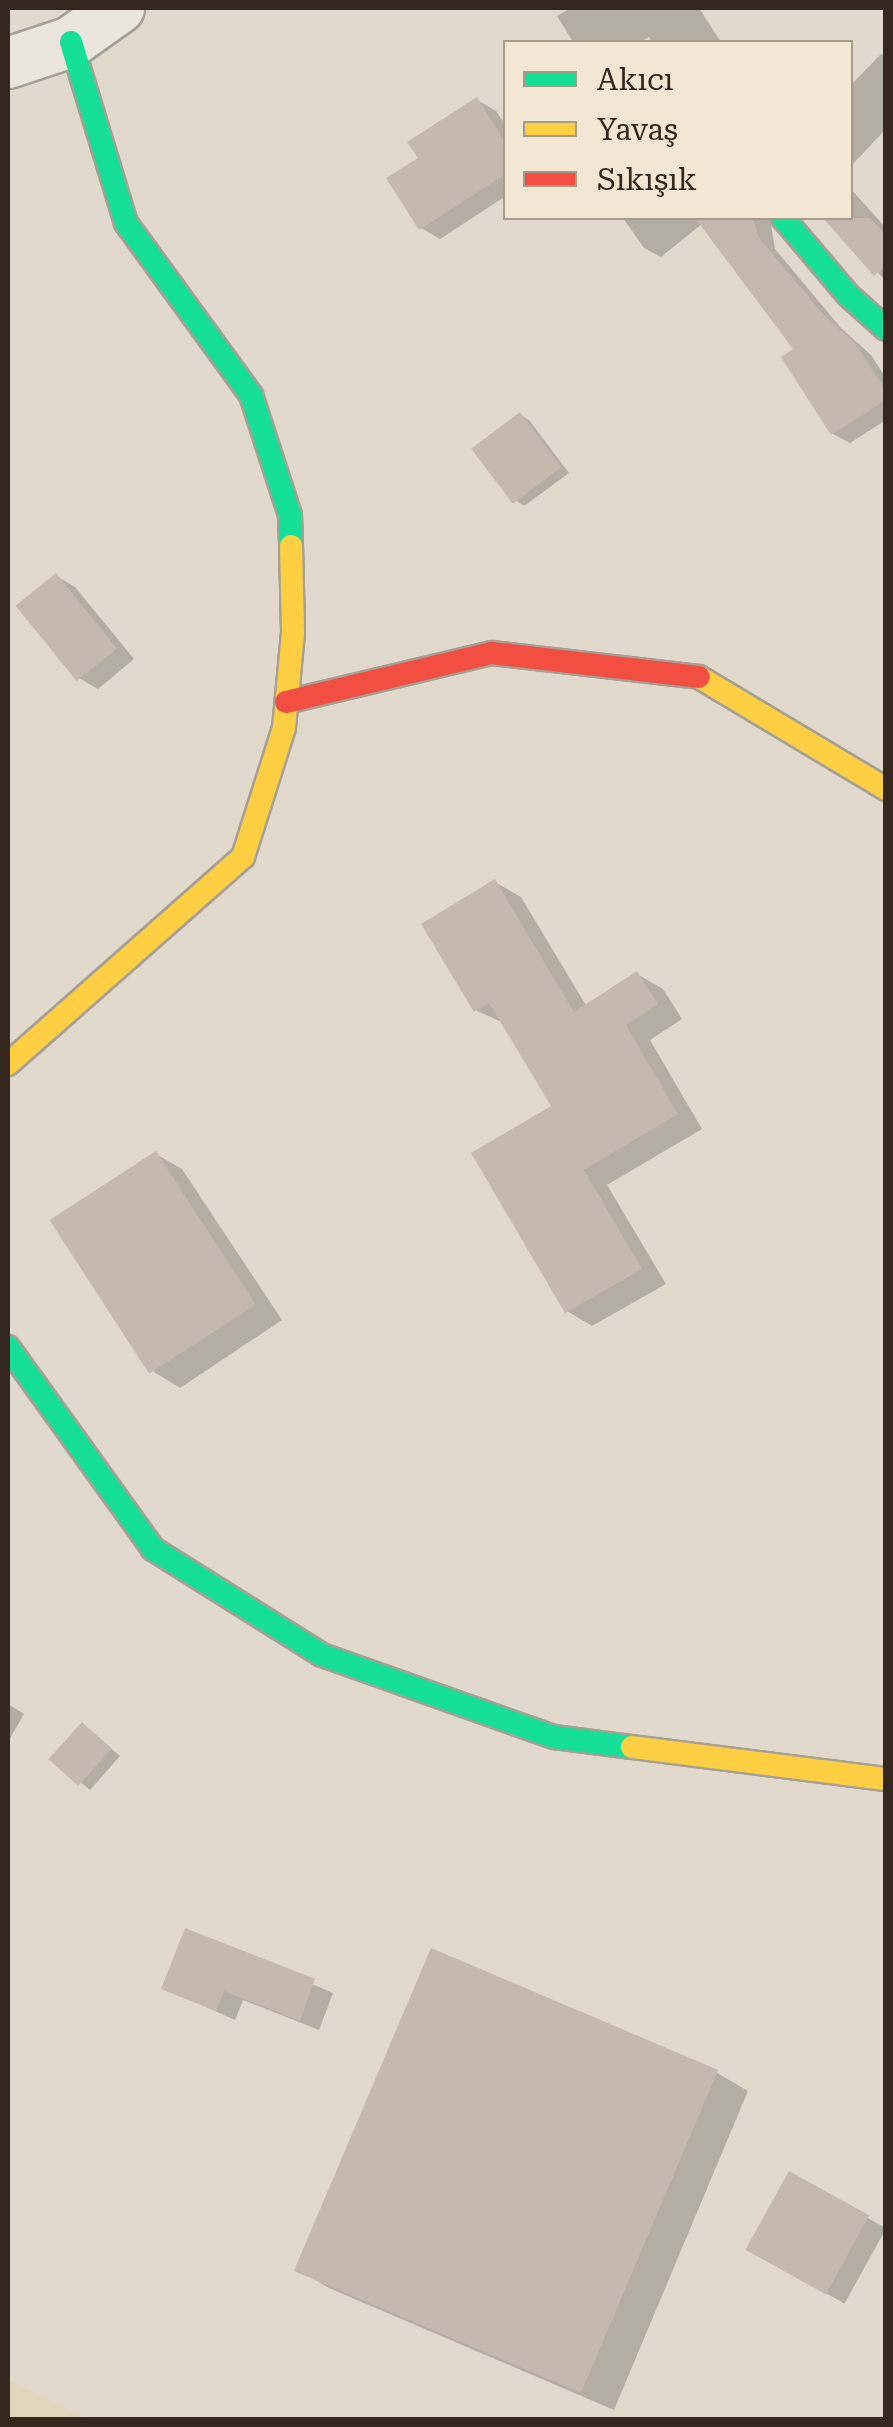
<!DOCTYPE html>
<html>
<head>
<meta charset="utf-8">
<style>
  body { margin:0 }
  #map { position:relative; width:893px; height:2427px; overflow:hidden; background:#e1d9cc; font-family:"Roboto Serif",serif }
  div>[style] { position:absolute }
  .farmland>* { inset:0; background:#e0d7bd }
  .shadow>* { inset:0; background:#0003; transform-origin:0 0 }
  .building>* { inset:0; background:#c5b8ad; transform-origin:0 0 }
  .roads { filter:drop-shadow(2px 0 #a69f95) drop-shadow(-2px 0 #a69f95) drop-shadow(0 2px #a69f95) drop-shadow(0 -2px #a69f95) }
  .street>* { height:50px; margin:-25px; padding:0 25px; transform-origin:25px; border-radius:25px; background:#eae5dd }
  .fast>* { height:22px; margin:-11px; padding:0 11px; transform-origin:11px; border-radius:11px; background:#16e098 }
  .slow>* { height:22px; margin:-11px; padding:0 11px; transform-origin:11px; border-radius:11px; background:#ffcf43 }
  .jam>* { height:22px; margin:-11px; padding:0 11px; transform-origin:11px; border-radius:11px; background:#f24e42 }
  span { translate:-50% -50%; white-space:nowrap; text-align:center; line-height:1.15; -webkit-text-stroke:8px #f2e7d2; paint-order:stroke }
  .frame { position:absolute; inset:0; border:10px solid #34271e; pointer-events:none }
  .legend { position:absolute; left:503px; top:40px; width:350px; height:180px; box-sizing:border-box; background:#f2e7d2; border:2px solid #a69a8a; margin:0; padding:12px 18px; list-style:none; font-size:30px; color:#34271e }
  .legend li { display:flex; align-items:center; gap:20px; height:50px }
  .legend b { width:50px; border:2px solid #a69a8a }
</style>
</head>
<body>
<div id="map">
  <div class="farmland">
    <div style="clip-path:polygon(8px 2379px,87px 2419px,8px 2419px)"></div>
  </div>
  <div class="shadow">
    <div style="clip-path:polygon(571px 8px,699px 8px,721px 42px,652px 42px,649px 37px,640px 42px,573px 42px,557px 16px)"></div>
    <div style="clip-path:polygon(881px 54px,886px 57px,886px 129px,850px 167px,850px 86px)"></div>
    <div style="clip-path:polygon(477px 100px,496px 111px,506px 126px,506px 196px,440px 239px,421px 228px,421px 159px)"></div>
    <div style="clip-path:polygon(850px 188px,886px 228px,886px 281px,825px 218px,850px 218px)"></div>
    <div style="clip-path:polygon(623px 218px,770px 218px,775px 249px,841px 328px,871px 355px,886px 378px,886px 420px,850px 443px,833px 434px,796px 350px,702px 224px,661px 257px,644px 248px)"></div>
    <div style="clip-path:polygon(520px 415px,529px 420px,569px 473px,524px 506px,515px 500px)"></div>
    <div style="clip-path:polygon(56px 576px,75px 587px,134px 659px,98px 689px,79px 678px)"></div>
    <div style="clip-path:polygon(495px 882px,521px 897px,587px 1007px,637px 974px,663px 989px,682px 1019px,650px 1040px,702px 1129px,607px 1185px,666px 1284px,592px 1326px,567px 1311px,555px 1107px,504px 1023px,475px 1010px)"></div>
    <div style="clip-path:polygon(156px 1154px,182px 1169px,282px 1320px,180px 1388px,154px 1372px)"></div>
    <div style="clip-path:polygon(8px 1704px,24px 1714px,8px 1742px)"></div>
    <div style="clip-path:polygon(91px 1731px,120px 1756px,90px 1790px,52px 1759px)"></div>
    <div style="clip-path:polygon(187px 1931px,333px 1993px,319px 2030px,243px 2000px,235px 2020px,164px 1988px)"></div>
    <div style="clip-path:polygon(432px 1952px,717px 2073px,748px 2091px,614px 2410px,329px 2288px,298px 2270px)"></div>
    <div style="left:790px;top:2175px;width:110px;height:86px;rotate:29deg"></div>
  </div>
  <div class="building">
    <div style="clip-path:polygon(477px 97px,506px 144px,506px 174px,419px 230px,386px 178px,418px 158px,407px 142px)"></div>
    <div style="clip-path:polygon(695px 218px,753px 218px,759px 238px,824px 315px,854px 342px,886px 391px,886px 400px,831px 435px,781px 357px,793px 349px)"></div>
    <div style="clip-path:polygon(823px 218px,870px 218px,886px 235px,886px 266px,874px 276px)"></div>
    <div style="left:520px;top:412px;width:69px;height:61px;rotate:53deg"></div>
    <div style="left:56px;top:573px;width:97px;height:52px;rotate:51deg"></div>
    <div style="clip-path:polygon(495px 879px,574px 1012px,637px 971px,658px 1004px,626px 1025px,678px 1114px,584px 1170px,642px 1269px,565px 1313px,471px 1153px,551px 1106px,489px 1003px,474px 1012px,421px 924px)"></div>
    <div style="left:156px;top:1151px;width:183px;height:127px;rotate:57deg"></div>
    <div style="left:82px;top:1722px;width:40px;height:50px;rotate:42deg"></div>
    <div style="clip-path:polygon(185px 1928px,315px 1979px,300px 2021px,224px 1991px,216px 2011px,161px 1989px)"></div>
    <div style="left:431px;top:1948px;width:312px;height:351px;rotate:23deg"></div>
    <div style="left:789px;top:2171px;width:92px;height:90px;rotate:29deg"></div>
  </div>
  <div class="roads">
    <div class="street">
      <div style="left:8px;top:63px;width:66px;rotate:-18.4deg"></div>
      <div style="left:71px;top:42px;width:59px;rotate:-35.3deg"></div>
    </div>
    <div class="fast">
      <div style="left:71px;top:42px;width:189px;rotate:73.1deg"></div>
      <div style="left:126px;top:223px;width:213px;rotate:54deg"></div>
      <div style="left:251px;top:395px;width:126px;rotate:72deg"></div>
      <div style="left:290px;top:515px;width:31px;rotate:88deg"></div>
      <div style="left:783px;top:218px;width:101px;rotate:49.8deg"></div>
      <div style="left:848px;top:295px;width:51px;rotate:41.8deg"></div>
      <div style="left:8px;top:1347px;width:249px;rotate:54.3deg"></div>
      <div style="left:153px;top:1549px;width:199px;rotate:32.1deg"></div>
      <div style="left:322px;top:1655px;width:246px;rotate:19.5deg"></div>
      <div style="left:554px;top:1737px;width:79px;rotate:7.3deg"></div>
    </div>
    <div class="slow">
      <div style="left:699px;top:677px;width:218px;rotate:30.9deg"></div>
      <div style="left:8px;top:1064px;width:313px;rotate:-41.4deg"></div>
      <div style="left:243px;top:857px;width:135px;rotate:-72.4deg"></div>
      <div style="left:284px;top:728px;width:96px;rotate:-84.6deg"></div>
      <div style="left:293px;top:632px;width:86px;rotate:-91.3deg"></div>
      <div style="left:632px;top:1747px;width:256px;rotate:7.2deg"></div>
    </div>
    <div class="jam">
      <div style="left:286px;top:702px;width:212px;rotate:-13.4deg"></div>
      <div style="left:492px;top:653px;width:208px;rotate:6.6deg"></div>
    </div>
  </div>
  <div class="frame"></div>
  <ul class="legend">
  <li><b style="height:12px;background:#16e098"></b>Akıcı</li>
  <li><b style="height:12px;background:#ffcf43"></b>Yavaş</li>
  <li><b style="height:12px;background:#f24e42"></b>Sıkışık</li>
  </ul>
</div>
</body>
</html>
